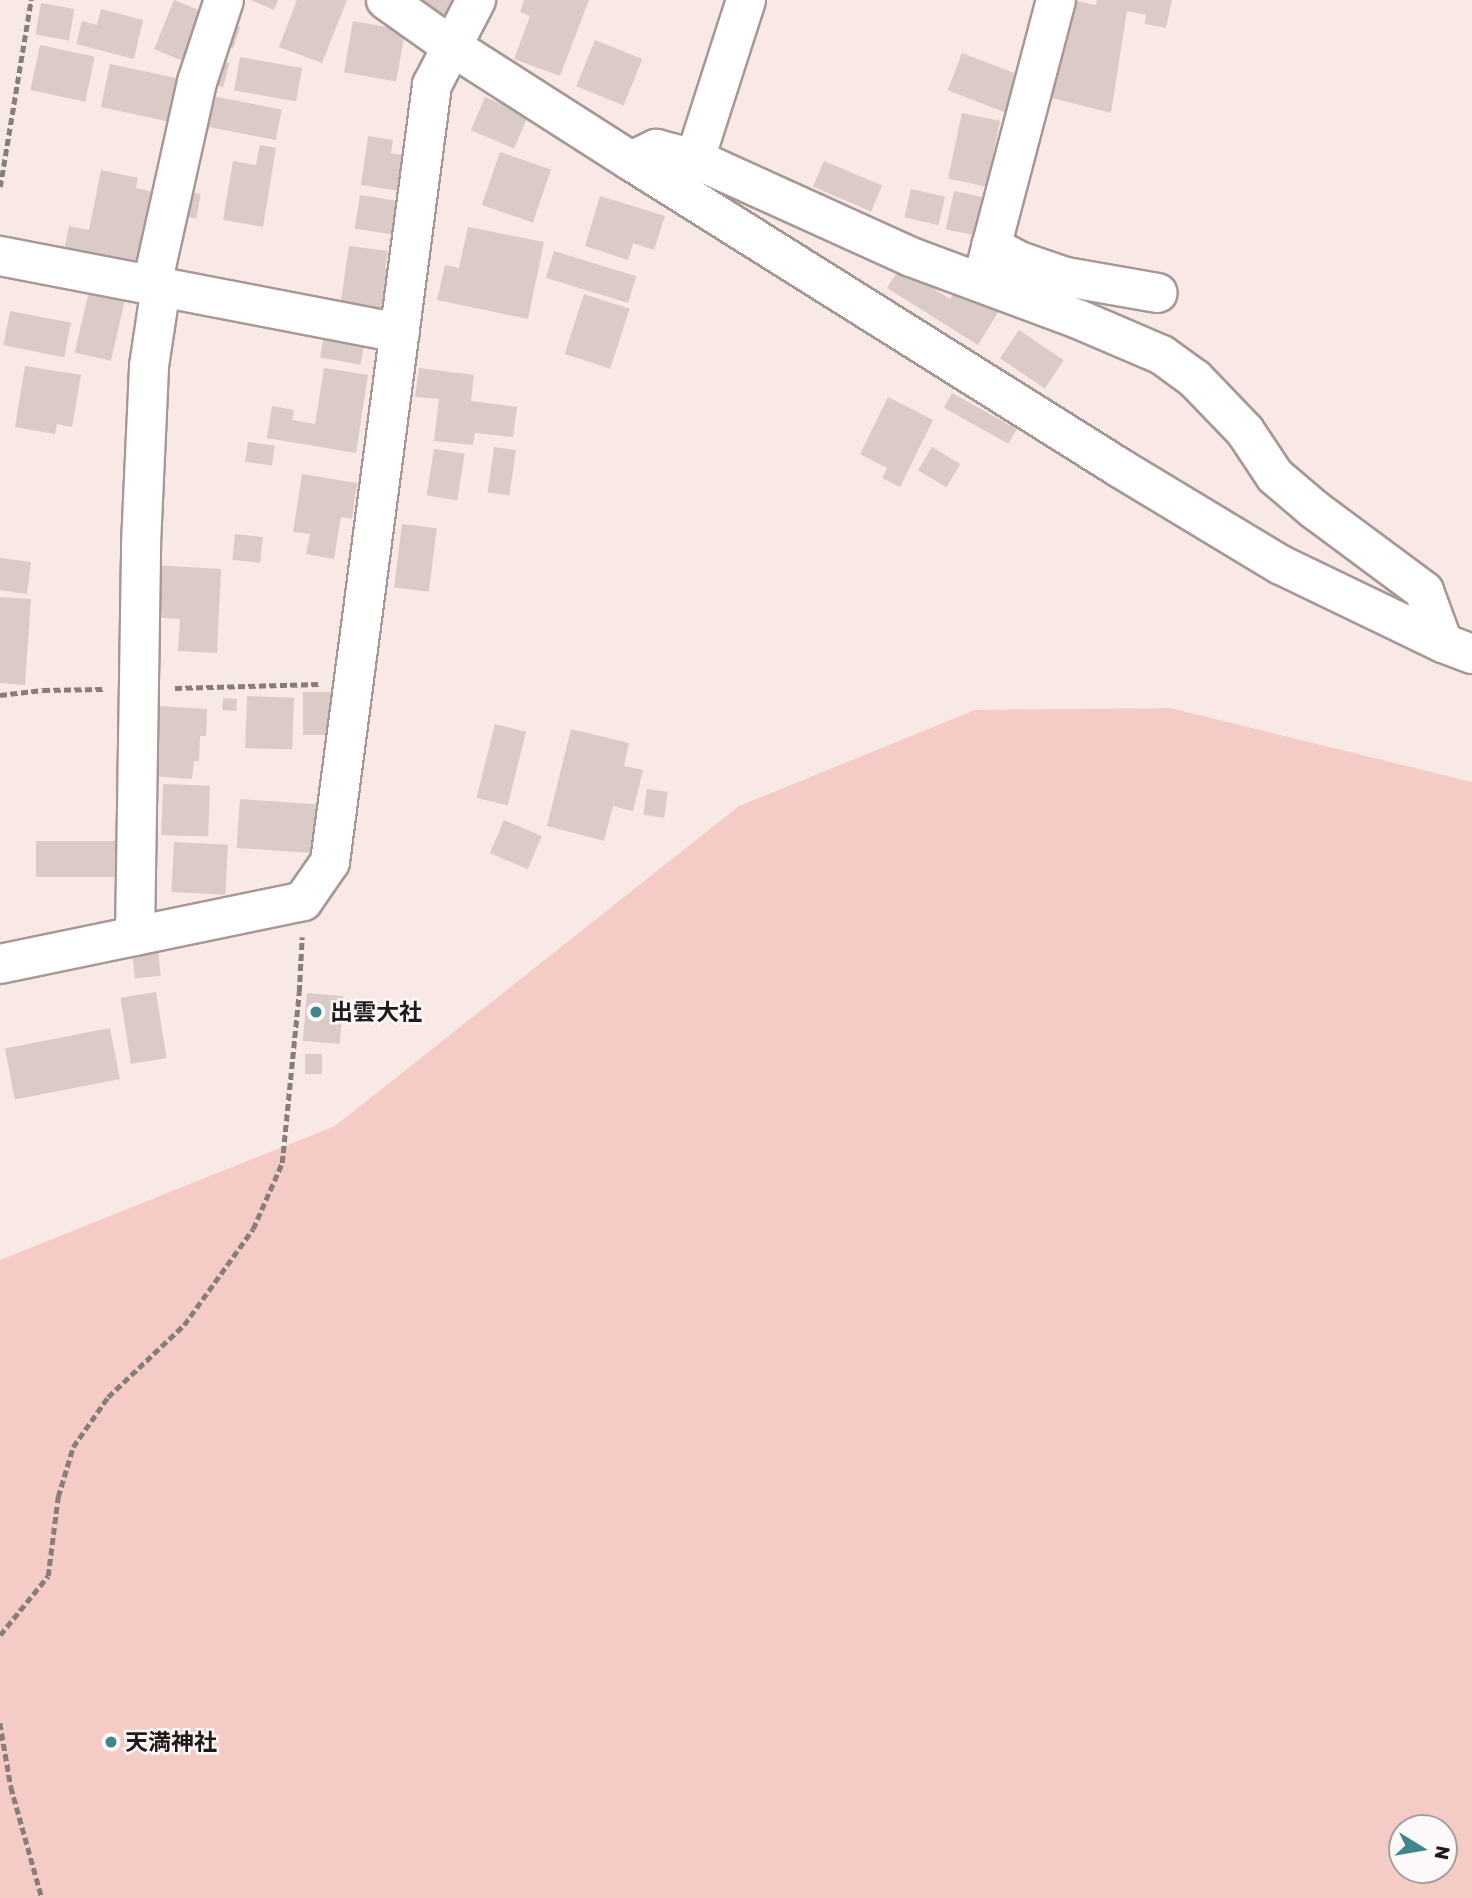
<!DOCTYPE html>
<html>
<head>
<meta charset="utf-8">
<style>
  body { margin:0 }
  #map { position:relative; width:1472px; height:1898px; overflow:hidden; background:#f9e9e6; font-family:Rubik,"Noto Sans JP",sans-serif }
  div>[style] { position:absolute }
  .green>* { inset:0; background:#f5ccc5 }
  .building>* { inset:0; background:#dacac8; transform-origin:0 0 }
  .path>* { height:4.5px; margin-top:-2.25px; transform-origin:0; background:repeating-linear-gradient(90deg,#877d7b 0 7px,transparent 0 10.5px) }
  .roads { filter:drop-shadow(2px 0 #a79895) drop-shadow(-2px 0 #a79895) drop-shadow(0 2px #a79895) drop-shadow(0 -2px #a79895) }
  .minor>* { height:38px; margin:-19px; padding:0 19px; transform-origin:19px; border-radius:19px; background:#fff }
  .dots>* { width:19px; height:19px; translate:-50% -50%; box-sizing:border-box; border:4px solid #fdf9f9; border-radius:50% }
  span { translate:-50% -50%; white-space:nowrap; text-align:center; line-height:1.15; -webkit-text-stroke:5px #fdf9f9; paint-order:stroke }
  .poi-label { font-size:23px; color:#201a19; font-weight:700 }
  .left { translate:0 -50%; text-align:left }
  .north { position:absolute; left:1388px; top:1814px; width:70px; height:70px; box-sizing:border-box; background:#fdf9f9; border:2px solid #a5a09f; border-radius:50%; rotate:101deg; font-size:19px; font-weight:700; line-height:28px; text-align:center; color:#201a19 }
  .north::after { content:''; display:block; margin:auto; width:24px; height:32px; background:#3f878a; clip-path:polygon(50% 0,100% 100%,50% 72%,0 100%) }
</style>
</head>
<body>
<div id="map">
  <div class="green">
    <div style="clip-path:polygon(evenodd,1170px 708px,1472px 782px,1472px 1898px,0 1898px,0 1260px,335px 1126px,739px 806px,975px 710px,1170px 708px,1444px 1828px,1444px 1870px,1402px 1870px,1402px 1828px,1444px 1828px)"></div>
  </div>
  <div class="building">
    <div style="left:174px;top:0;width:38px;height:53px;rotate:22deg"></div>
    <div style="clip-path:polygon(251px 0,278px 0,274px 10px)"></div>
    <div style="clip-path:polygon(297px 0,347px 0,322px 63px,279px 47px)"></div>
    <div style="clip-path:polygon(413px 0,461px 0,450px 20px)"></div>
    <div style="clip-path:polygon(524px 0,589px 0,560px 76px,514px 59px,530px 16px,520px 12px)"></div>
    <div style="clip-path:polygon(1071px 0,1096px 5px,1097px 0,1172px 0,1166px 28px,1145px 24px,1146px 15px,1127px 11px,1111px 113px,1052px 98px)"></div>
    <div style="left:41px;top:3px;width:34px;height:32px;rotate:10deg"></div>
    <div style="clip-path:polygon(101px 9px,143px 20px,134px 59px,76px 44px,82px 21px,97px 25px)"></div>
    <div style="left:353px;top:21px;width:53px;height:52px;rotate:10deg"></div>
    <div style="left:225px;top:22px;width:16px;height:23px;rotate:18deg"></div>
    <div style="left:595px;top:40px;width:51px;height:50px;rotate:22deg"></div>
    <div style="left:40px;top:45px;width:56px;height:46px;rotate:12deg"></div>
    <div style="left:962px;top:53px;width:62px;height:40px;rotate:21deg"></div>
    <div style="left:240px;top:57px;width:63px;height:34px;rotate:10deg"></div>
    <div style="left:209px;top:58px;width:21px;height:25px;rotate:14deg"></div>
    <div style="left:110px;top:64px;width:75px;height:44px;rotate:12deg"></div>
    <div style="left:212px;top:96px;width:71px;height:31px;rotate:11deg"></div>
    <div style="left:485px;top:97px;width:47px;height:36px;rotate:23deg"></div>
    <div style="left:962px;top:113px;width:39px;height:67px;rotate:12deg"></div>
    <div style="clip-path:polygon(368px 136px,393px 140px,391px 153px,412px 157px,406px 192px,361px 185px)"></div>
    <div style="clip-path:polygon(260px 145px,276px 148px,263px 227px,223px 220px,233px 161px,256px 165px)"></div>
    <div style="left:500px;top:152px;width:54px;height:56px;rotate:19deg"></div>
    <div style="left:824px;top:161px;width:63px;height:28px;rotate:23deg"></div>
    <div style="clip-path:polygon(101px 170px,138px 178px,136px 188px,153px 192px,137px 271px,63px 256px,69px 226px,89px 230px)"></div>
    <div style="left:911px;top:189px;width:35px;height:29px;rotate:13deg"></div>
    <div style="left:178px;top:190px;width:23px;height:25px;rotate:10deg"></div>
    <div style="left:954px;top:191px;width:29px;height:39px;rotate:12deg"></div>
    <div style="left:360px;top:195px;width:37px;height:34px;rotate:9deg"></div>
    <div style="clip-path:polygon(600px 196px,665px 216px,654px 250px,633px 243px,628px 260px,585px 246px)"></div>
    <div style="clip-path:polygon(468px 227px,544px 242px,528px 319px,437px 300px,445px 265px,459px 268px)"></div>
    <div style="clip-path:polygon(349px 246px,388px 251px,385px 269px,397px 271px,389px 321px,339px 314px)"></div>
    <div style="left:554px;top:251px;width:86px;height:28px;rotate:17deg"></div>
    <div style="clip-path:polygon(900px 267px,950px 299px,960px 284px,1000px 309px,978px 345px,887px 288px)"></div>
    <div style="left:89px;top:291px;width:37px;height:63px;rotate:13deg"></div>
    <div style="left:584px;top:294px;width:48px;height:63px;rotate:18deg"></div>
    <div style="left:10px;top:311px;width:62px;height:35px;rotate:11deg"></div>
    <div style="left:325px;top:330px;width:41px;height:28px;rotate:10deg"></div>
    <div style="left:1019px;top:330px;width:54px;height:34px;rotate:34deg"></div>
    <div style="clip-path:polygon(25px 366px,81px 375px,72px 427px,57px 424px,55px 434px,15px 427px)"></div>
    <div style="clip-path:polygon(324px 368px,368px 375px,356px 453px,267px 438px,272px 406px,294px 410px,292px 420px,315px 424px)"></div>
    <div style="clip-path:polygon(419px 368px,474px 375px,471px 401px,517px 407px,513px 437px,475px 433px,473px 445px,434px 441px,439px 399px,415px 397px)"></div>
    <div style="left:952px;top:393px;width:74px;height:17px;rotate:29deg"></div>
    <div style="clip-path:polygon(888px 397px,933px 420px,900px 487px,882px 478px,887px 468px,860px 454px)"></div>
    <div style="left:248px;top:442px;width:27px;height:20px;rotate:8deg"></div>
    <div style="left:494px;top:447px;width:22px;height:46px;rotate:8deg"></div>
    <div style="left:932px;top:447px;width:33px;height:27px;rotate:31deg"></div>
    <div style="left:434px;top:449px;width:31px;height:47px;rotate:9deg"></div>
    <div style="clip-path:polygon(302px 474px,357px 483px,352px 519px,341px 517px,334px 559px,306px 554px,310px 534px,293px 532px)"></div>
    <div style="left:402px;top:524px;width:35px;height:64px;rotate:7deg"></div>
    <div style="left:235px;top:534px;width:28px;height:26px;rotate:6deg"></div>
    <div style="clip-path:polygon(0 558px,31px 562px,27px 594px,0 590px)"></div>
    <div style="clip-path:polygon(153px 565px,221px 569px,217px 653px,178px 651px,180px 619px,150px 617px)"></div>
    <div style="clip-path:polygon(0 597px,31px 599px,25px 685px,0 683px)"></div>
    <div style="left:303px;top:692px;width:32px;height:43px"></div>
    <div style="left:247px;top:696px;width:47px;height:52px;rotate:2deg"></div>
    <div style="left:223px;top:698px;width:14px;height:12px;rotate:4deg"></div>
    <div style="clip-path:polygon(157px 706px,207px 709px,206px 736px,200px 736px,199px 761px,194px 761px,192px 779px,153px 776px)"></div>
    <div style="left:495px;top:724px;width:32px;height:76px;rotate:14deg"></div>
    <div style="clip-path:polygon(571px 729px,629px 743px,624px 766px,643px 770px,633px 811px,613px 806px,604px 841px,547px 826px)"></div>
    <div style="left:163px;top:784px;width:47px;height:51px;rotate:2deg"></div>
    <div style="left:647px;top:789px;width:21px;height:26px;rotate:8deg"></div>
    <div style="left:240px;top:799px;width:78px;height:49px;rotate:4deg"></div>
    <div style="left:504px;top:820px;width:41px;height:36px;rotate:23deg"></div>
    <div style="left:36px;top:841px;width:81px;height:36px"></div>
    <div style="left:174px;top:842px;width:54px;height:50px;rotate:3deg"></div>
    <div style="left:157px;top:940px;width:36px;height:26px;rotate:84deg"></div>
    <div style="left:156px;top:992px;width:67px;height:36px;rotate:81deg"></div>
    <div style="left:307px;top:993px;width:37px;height:48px;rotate:5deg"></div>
    <div style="left:110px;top:1028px;width:52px;height:107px;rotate:79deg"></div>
    <div style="left:305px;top:1054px;width:17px;height:20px"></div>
  </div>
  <div class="path">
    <div style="left:0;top:187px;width:190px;rotate:-80.6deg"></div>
    <div style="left:175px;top:688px;width:145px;rotate:-1.6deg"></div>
    <div style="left:0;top:695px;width:43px;rotate:-6.6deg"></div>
    <div style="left:43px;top:690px;width:60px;rotate:-1deg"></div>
    <div style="left:0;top:1635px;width:76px;rotate:-50.9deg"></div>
    <div style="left:48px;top:1576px;width:80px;rotate:-82.8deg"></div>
    <div style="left:58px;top:1497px;width:52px;rotate:-73.3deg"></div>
    <div style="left:73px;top:1447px;width:61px;rotate:-55deg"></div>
    <div style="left:108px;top:1397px;width:105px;rotate:-43.5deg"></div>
    <div style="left:184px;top:1325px;width:118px;rotate:-54.3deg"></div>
    <div style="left:253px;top:1229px;width:72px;rotate:-66.3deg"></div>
    <div style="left:282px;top:1163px;width:172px;rotate:-84.3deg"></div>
    <div style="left:299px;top:992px;width:55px;rotate:-86.9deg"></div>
    <div style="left:0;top:1723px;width:65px;rotate:80.2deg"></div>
    <div style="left:11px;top:1787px;width:115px;rotate:74.4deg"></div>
  </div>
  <div class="roads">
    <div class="minor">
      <div style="left:386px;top:0;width:80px;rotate:35.3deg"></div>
      <div style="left:451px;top:46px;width:214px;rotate:32.6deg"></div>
      <div style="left:631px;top:161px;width:577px;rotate:32.12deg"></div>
      <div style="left:1120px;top:468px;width:188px;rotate:31.1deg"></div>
      <div style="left:1281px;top:565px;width:180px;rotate:25.7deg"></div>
      <div style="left:1443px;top:643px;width:31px;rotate:21deg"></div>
      <div style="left:695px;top:159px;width:167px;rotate:-72.2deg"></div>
      <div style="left:631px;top:161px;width:28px;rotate:-26deg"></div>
      <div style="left:656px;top:149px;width:40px;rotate:14.4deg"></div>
      <div style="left:695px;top:159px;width:237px;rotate:24.4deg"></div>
      <div style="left:911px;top:257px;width:178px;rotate:20.4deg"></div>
      <div style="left:1078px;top:319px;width:91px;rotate:23.2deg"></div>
      <div style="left:1162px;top:355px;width:41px;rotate:36deg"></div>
      <div style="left:1195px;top:379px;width:72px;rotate:46.1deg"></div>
      <div style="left:1245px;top:431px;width:54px;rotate:56.3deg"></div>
      <div style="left:1275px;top:476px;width:52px;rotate:40.4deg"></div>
      <div style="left:1315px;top:510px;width:136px;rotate:36.6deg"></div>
      <div style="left:1424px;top:591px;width:55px;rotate:69.9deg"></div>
      <div style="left:991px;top:246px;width:32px;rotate:28deg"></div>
      <div style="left:1019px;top:261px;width:50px;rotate:18.8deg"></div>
      <div style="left:1066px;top:277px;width:93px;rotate:9.9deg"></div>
      <div style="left:0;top:256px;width:407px;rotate:10.9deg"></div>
      <div style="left:982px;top:282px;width:292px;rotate:-75.3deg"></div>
      <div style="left:152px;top:285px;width:208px;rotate:-77.5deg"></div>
      <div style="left:197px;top:82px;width:86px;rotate:-71.8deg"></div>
      <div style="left:135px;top:936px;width:392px;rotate:-89.1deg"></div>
      <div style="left:141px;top:544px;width:178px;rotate:-87.4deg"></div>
      <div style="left:149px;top:366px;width:80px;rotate:-81.4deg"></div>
      <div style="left:0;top:964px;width:309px;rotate:-11.7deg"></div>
      <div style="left:303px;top:901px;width:47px;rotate:-55.3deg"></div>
      <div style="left:330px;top:862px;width:784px;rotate:-82.52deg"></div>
      <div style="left:432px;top:85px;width:96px;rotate:-62.6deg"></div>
    </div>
  </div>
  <div class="dots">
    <div style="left:316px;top:1012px;background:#3f878a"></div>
    <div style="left:111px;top:1742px;background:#3f878a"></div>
  </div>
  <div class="poi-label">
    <span class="left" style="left:330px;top:1012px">出雲大社</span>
    <span class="left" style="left:125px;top:1742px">天満神社</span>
  </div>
  <div class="north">N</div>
</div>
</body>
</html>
